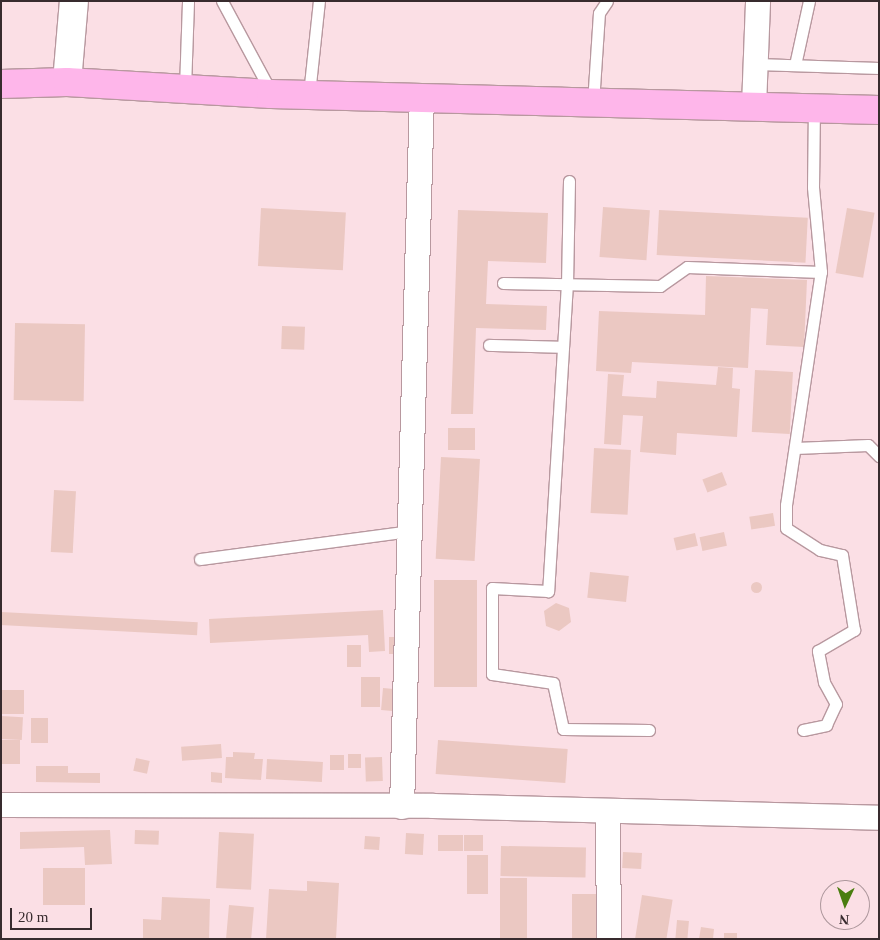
<!DOCTYPE html>
<html>
<head>
<meta charset="utf-8">
<style>
  body { margin:0 }
  #map { position:relative; width:880px; height:940px; overflow:hidden; background:#fbdfe5; font-family:Georgia,serif }
  div>[style] { position:absolute }
  .building>* { inset:0; background:#ebc8c2; transform-origin:0 0 }
  .round { border-radius:50% }
  .roads { filter:drop-shadow(1px 0 #b8989f) drop-shadow(-1px 0 #b8989f) drop-shadow(0 1px #b8989f) drop-shadow(0 -1px #b8989f) }
  .lane>* { height:11px; margin:-5.5px; padding:0 5.5px; transform-origin:5.5px; border-radius:5.5px; background:#fff }
  .street>* { height:24px; margin:-12px; padding:0 12px; transform-origin:12px; border-radius:12px; background:#fff }
  .secondary>* { height:28px; margin:-14px; padding:0 14px; transform-origin:14px; border-radius:14px; background:#fff }
  .highway>* { height:28px; margin:-14px; padding:0 14px; transform-origin:14px; border-radius:14px; background:#feb6ea }
  span { translate:-50% -50%; white-space:nowrap; text-align:center; line-height:1.15; -webkit-text-stroke:4px #fbdfe5; paint-order:stroke }
  .frame { position:absolute; inset:0; border:2px solid #382b2e; pointer-events:none }
  .north { position:absolute; left:820px; top:880px; width:50px; height:50px; box-sizing:border-box; background:#fbdfe5; border:1px solid #ad979c; border-radius:50%; rotate:183deg; font-size:14px; font-weight:700; line-height:20px; text-align:center; color:#382b2e }
  .north::after { content:''; display:block; margin:auto; width:18px; height:22px; background:#4a7d0f; clip-path:polygon(50% 0,100% 100%,50% 72%,0 100%) }
  .scale { position:absolute; left:10px; top:908px; width:82px; height:22px; box-sizing:border-box; border:2px solid #382b2e; border-top:0; padding-left:6px; font-size:15px; line-height:18px; white-space:nowrap; color:#382b2e; -webkit-text-stroke:4px #fbdfe5; paint-order:stroke }
</style>
</head>
<body>
<div id="map">
  <div class="building">
    <div style="left:603px;top:207px;width:47px;height:50px;rotate:4deg"></div>
    <div style="left:261px;top:208px;width:85px;height:58px;rotate:3deg"></div>
    <div style="left:847px;top:208px;width:28px;height:66px;rotate:10deg"></div>
    <div style="clip-path:polygon(458px 210px,548px 213px,546px 263px,488px 261px,486px 304px,547px 306px,546px 330px,476px 328px,473px 414px,451px 414px)"></div>
    <div style="left:659px;top:210px;width:149px;height:45px;rotate:3deg"></div>
    <div style="clip-path:polygon(706px 276px,807px 280px,804px 347px,766px 345px,768px 309px,751px 308px,748px 368px,632px 362px,631px 373px,596px 371px,599px 311px,705px 315px)"></div>
    <div style="left:15px;top:323px;width:70px;height:77px;rotate:1deg"></div>
    <div style="left:282px;top:326px;width:23px;height:23px;rotate:2deg"></div>
    <div style="clip-path:polygon(718px 367px,733px 368px,732px 388px,740px 389px,737px 437px,677px 433px,676px 455px,640px 452px,643px 416px,623px 415px,621px 445px,604px 444px,608px 374px,624px 375px,622px 396px,656px 398px,657px 381px,716px 385px)"></div>
    <div style="left:755px;top:370px;width:38px;height:62px;rotate:3deg"></div>
    <div style="left:448px;top:428px;width:27px;height:22px"></div>
    <div style="left:594px;top:448px;width:37px;height:65px;rotate:3deg"></div>
    <div style="left:441px;top:457px;width:39px;height:102px;rotate:3deg"></div>
    <div style="left:722px;top:472px;width:14px;height:21px;rotate:69deg"></div>
    <div style="left:54px;top:490px;width:22px;height:62px;rotate:3deg"></div>
    <div style="left:773px;top:513px;width:13px;height:24px;rotate:81deg"></div>
    <div style="left:724px;top:532px;width:14px;height:25px;rotate:78deg"></div>
    <div style="left:695px;top:533px;width:13px;height:22px;rotate:77deg"></div>
    <div style="left:590px;top:572px;width:39px;height:26px;rotate:6deg"></div>
    <div style="left:434px;top:580px;width:43px;height:107px"></div>
    <div class="round" style="left:750.5px;top:581.5px;width:11px;height:11px"></div>
    <div style="clip-path:polygon(556px 603px,569px 608px,571px 622px,559px 631px,546px 626px,544px 611px)"></div>
    <div style="clip-path:polygon(383px 610px,385px 651px,369px 652px,368px 635px,210px 643px,209px 619px)"></div>
    <div style="left:1px;top:612px;width:197px;height:13px;rotate:3deg"></div>
    <div style="left:389px;top:637px;width:13px;height:17px"></div>
    <div style="left:347px;top:645px;width:14px;height:22px"></div>
    <div style="left:361px;top:677px;width:19px;height:30px"></div>
    <div style="left:383px;top:688px;width:11px;height:22px;rotate:5deg"></div>
    <div style="left:1px;top:690px;width:23px;height:24px"></div>
    <div style="left:1px;top:716px;width:22px;height:23px;rotate:3deg"></div>
    <div style="left:31px;top:718px;width:17px;height:25px"></div>
    <div style="left:1px;top:740px;width:19px;height:24px"></div>
    <div style="left:438px;top:740px;width:130px;height:34px;rotate:4deg"></div>
    <div style="left:221px;top:744px;width:14px;height:40px;rotate:86deg"></div>
    <div style="clip-path:polygon(233px 752px,255px 753px,254px 759px,263px 759px,261px 780px,225px 778px,226px 757px,233px 757px)"></div>
    <div style="left:348px;top:754px;width:13px;height:14px"></div>
    <div style="left:330px;top:755px;width:14px;height:15px"></div>
    <div style="left:382px;top:757px;width:24px;height:17px;rotate:88deg"></div>
    <div style="left:136px;top:758px;width:14px;height:13px;rotate:12deg"></div>
    <div style="left:267px;top:759px;width:56px;height:20px;rotate:3deg"></div>
    <div style="clip-path:polygon(36px 766px,68px 766px,68px 773px,100px 773px,100px 783px,36px 782px)"></div>
    <div style="clip-path:polygon(211px 772px,222px 773px,222px 783px,211px 782px)"></div>
    <div style="clip-path:polygon(110px 830px,112px 864px,85px 865px,84px 847px,20px 849px,20px 832px)"></div>
    <div style="left:135px;top:830px;width:24px;height:14px;rotate:2deg"></div>
    <div style="left:219px;top:832px;width:35px;height:56px;rotate:3deg"></div>
    <div style="left:406px;top:833px;width:18px;height:21px;rotate:3deg"></div>
    <div style="left:438px;top:835px;width:25px;height:16px"></div>
    <div style="left:464px;top:835px;width:19px;height:16px"></div>
    <div style="left:365px;top:836px;width:15px;height:13px;rotate:4deg"></div>
    <div style="left:501px;top:846px;width:85px;height:30px;rotate:1deg"></div>
    <div style="left:623px;top:852px;width:19px;height:16px;rotate:3deg"></div>
    <div style="left:467px;top:855px;width:21px;height:39px"></div>
    <div style="left:43px;top:868px;width:42px;height:37px"></div>
    <div style="left:500px;top:878px;width:27px;height:61px"></div>
    <div style="clip-path:polygon(307px 881px,339px 883px,336px 939px,266px 939px,269px 889px,307px 891px)"></div>
    <div style="left:572px;top:894px;width:29px;height:45px"></div>
    <div style="left:642px;top:895px;width:31px;height:45px;rotate:9deg"></div>
    <div style="clip-path:polygon(162px 897px,210px 899px,209px 939px,143px 939px,143px 919px,161px 920px)"></div>
    <div style="left:229px;top:905px;width:25px;height:34px;rotate:5deg"></div>
    <div style="left:677px;top:920px;width:12px;height:19px;rotate:5deg"></div>
    <div style="clip-path:polygon(701px 927px,714px 929px,713px 939px,699px 939px)"></div>
    <div style="left:724px;top:933px;width:13px;height:6px"></div>
  </div>
  <div class="roads">
    <div class="lane">
      <div style="left:222px;top:1px;width:103px;rotate:61.7deg"></div>
      <div style="left:756px;top:64px;width:123px;rotate:1.9deg"></div>
      <div style="left:795px;top:65px;width:66px;rotate:-77.7deg"></div>
      <div style="left:185px;top:88px;width:87px;rotate:-88deg"></div>
      <div style="left:309px;top:94px;width:94px;rotate:-83.9deg"></div>
      <div style="left:593px;top:103px;width:90px;rotate:-86.2deg"></div>
      <div style="left:599px;top:13px;width:14px;rotate:-56deg"></div>
      <div style="left:569px;top:181px;width:102px;rotate:91.1deg"></div>
      <div style="left:567px;top:283px;width:309px;rotate:93.5deg"></div>
      <div style="left:548px;top:591px;width:56px;rotate:-176.9deg"></div>
      <div style="left:492px;top:588px;width:86px;rotate:90deg"></div>
      <div style="left:492px;top:674px;width:62px;rotate:8.4deg"></div>
      <div style="left:553px;top:683px;width:47px;rotate:77.7deg"></div>
      <div style="left:563px;top:729px;width:86px;rotate:0.7deg"></div>
      <div style="left:503px;top:283px;width:157px;rotate:1.1deg"></div>
      <div style="left:660px;top:286px;width:33px;rotate:-35deg"></div>
      <div style="left:687px;top:267px;width:134px;rotate:2.1deg"></div>
      <div style="left:489px;top:345px;width:74px;rotate:1.5deg"></div>
      <div style="left:795px;top:448px;width:73px;rotate:-2.4deg"></div>
      <div style="left:868px;top:445px;width:16px;rotate:45deg"></div>
      <div style="left:200px;top:559px;width:213px;rotate:-7.6deg"></div>
      <div style="left:803px;top:730px;width:24px;rotate:-12deg"></div>
      <div style="left:826px;top:725px;width:23px;rotate:-65deg"></div>
      <div style="left:836px;top:704px;width:25px;rotate:-119deg"></div>
      <div style="left:824px;top:682px;width:32px;rotate:-101deg"></div>
      <div style="left:818px;top:651px;width:42px;rotate:-30.3deg"></div>
      <div style="left:854px;top:630px;width:76px;rotate:-99.1deg"></div>
      <div style="left:842px;top:555px;width:23px;rotate:-167deg"></div>
      <div style="left:820px;top:550px;width:40px;rotate:-147.1deg"></div>
      <div style="left:786px;top:528px;width:23px;rotate:-90deg"></div>
      <div style="left:786px;top:505px;width:236px;rotate:-81.5deg"></div>
      <div style="left:821px;top:272px;width:85px;rotate:-95.4deg"></div>
      <div style="left:813px;top:187px;width:78px;rotate:-89.3deg"></div>
    </div>
    <div class="street">
      <div style="left:754px;top:107px;width:106px;rotate:-87.8deg"></div>
      <div style="left:1px;top:805px;width:432px;rotate:0.1deg"></div>
      <div style="left:433px;top:806px;width:446px;rotate:1.5deg"></div>
      <div style="left:402px;top:807px;width:710px;rotate:-88.39deg"></div>
      <div style="left:608px;top:811px;width:128px;rotate:89.6deg"></div>
    </div>
    <div class="secondary">
      <div style="left:67px;top:82px;width:81px;rotate:-85.1deg"></div>
    </div>
    <div class="highway">
      <div style="left:1px;top:84px;width:66px;rotate:-1.7deg"></div>
      <div style="left:67px;top:82px;width:204px;rotate:3.4deg"></div>
      <div style="left:271px;top:94px;width:608px;rotate:1.51deg"></div>
    </div>
  </div>
  <div class="frame"></div>
  <div class="north">N</div>
  <div class="scale">20 m</div>
</div>
</body>
</html>
